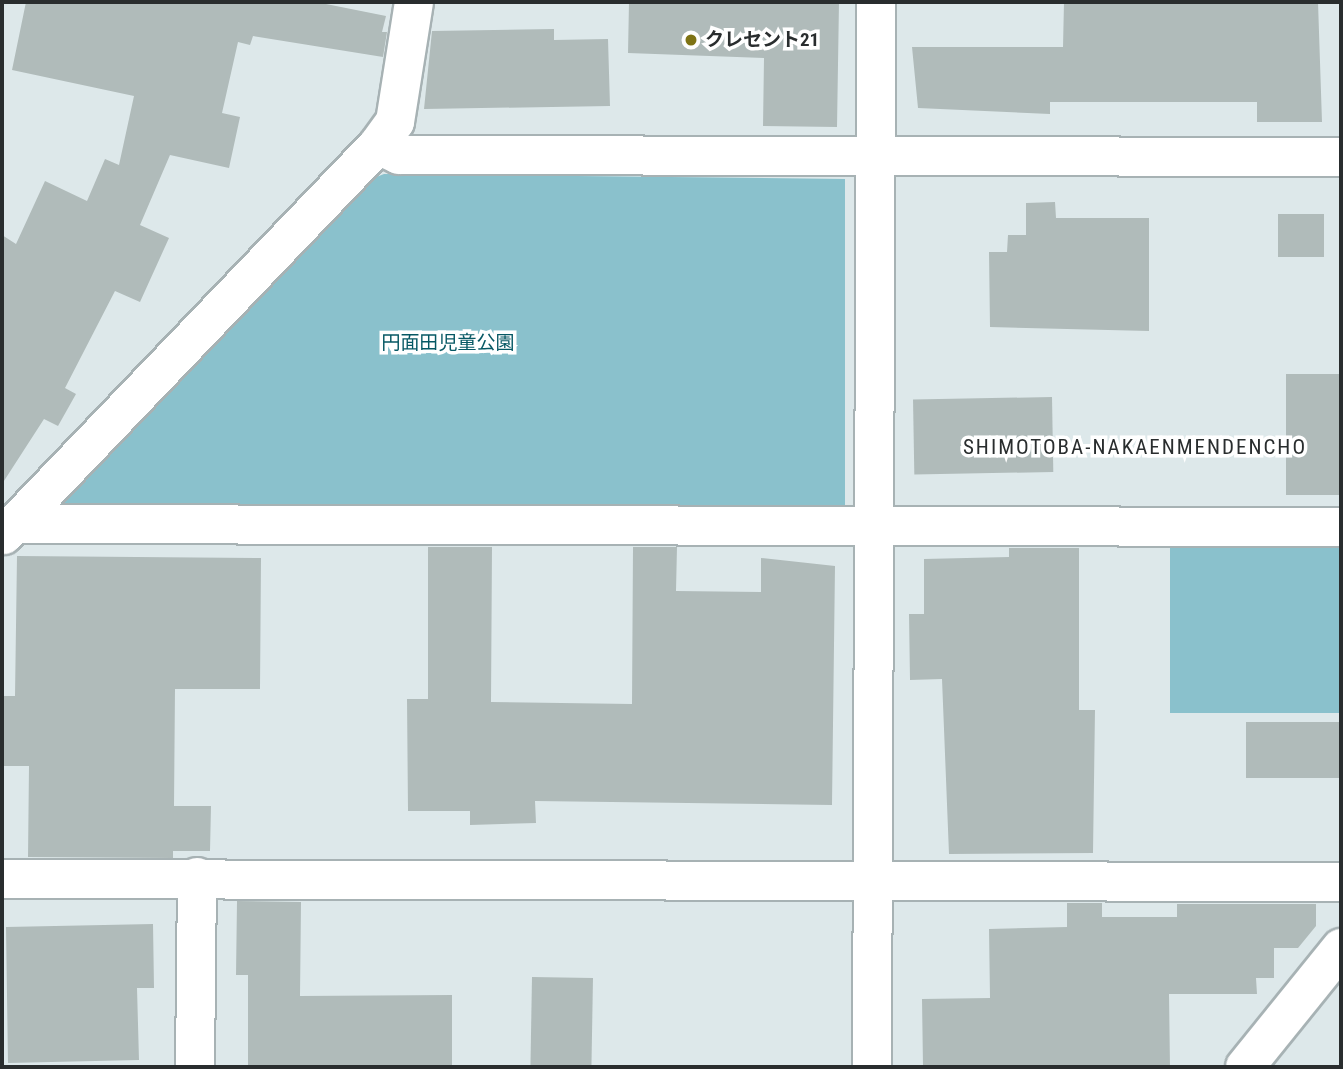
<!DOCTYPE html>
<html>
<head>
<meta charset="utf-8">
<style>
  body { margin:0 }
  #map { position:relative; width:1343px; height:1069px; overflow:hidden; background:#dde8ea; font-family:"Roboto Condensed","Noto Sans JP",sans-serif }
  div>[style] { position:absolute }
  .green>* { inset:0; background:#8ac1cc; transform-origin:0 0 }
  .building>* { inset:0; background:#b0bbba; transform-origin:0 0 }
  .roads { filter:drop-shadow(2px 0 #a7b2b4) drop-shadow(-2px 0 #a7b2b4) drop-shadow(0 2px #a7b2b4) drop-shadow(0 -2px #a7b2b4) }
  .minor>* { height:38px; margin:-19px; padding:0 19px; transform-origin:19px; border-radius:19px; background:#fff }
  .dots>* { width:19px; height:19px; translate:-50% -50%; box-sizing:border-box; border:4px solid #fff; border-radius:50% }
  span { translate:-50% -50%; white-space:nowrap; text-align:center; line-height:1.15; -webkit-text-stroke:7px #fff; paint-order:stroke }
  .poi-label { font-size:19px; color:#292d2e; font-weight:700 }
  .left { translate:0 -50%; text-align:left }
  .park-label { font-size:19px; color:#065864 }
  .neighbourhood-label { font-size:21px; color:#292d2e; letter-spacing:2px }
  .frame { position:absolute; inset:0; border:4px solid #292d2e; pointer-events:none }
</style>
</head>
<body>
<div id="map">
  <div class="green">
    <div style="clip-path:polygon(384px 174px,845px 179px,845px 511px,56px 513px,51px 499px,343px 190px)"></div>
    <div style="left:1170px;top:540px;width:171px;height:173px"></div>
  </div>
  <div class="building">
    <div style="clip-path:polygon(26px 2px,316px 2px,386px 16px,382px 32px,387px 32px,383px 57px,253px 36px,250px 45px,238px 42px,222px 113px,240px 117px,229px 168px,170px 155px,140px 225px,169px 238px,140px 302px,115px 291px,65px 388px,76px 394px,58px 426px,44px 419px,2px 484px,2px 235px,16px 244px,45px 181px,87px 201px,105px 159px,119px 165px,134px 96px,12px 70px)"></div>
    <div style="clip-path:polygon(629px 2px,839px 2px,837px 127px,763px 126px,764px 58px,628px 53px)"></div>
    <div style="clip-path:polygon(1064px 2px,1318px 2px,1322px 122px,1257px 122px,1257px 102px,1050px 102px,1050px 114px,918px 108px,912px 47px,1063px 47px)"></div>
    <div style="clip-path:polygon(554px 29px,554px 40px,608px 39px,610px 106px,424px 109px,432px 31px)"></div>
    <div style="clip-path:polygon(1055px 202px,1056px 218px,1149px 218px,1149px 331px,990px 327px,989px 252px,1007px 252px,1008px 235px,1026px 235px,1026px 203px)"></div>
    <div style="left:1278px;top:214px;width:46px;height:43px"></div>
    <div style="left:1286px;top:374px;width:55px;height:121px"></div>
    <div style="left:1052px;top:397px;width:75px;height:139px;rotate:89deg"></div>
    <div style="clip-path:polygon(428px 547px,492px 547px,491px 702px,632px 704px,633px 547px,677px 547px,676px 591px,761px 592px,761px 558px,835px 566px,832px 805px,535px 801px,536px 823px,470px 825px,470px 811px,408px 811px,407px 699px,428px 699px)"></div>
    <div style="clip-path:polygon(1009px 548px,1079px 548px,1079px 710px,1095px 710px,1093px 853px,949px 854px,942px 679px,910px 680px,909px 614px,924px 614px,924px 559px,1009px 557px)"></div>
    <div style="clip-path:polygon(17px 556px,261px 558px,260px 689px,175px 689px,174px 806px,211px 806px,210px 851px,173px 851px,173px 858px,28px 857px,29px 766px,2px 766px,2px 696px,15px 696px)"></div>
    <div style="left:1341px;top:722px;width:56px;height:95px;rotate:90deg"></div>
    <div style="clip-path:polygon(237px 901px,301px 902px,300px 996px,452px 995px,452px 1067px,248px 1067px,248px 975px,236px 975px)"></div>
    <div style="clip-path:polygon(1067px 903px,1102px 903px,1102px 917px,1177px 917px,1177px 904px,1316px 904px,1316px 926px,1298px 948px,1274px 948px,1274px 978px,1256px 978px,1257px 994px,1169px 994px,1170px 1067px,923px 1067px,922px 999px,990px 998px,989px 929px,1067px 927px)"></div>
    <div style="clip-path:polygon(153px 924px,154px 988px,137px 988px,139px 1060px,8px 1063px,6px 927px)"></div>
    <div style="left:532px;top:977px;width:61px;height:90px;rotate:1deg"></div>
  </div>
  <div class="roads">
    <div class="minor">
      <div style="left:378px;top:145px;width:23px;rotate:25deg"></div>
      <div style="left:399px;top:155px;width:942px;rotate:0.12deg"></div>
      <div style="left:14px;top:524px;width:1327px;rotate:0.13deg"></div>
      <div style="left:4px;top:535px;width:540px;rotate:-46.2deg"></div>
      <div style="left:378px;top:145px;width:29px;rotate:-54deg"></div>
      <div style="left:395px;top:122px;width:121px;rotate:-81deg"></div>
      <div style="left:2px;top:879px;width:1339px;rotate:0.13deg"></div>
      <div style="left:195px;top:1067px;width:190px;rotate:-89.4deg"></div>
      <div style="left:872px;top:1067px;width:1065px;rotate:-89.78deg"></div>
      <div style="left:1245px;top:1067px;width:153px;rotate:-51.1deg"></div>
    </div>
  </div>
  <div class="dots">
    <div style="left:691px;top:40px;background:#7e7315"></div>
  </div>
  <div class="poi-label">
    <span class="left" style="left:705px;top:40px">クレセント21</span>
  </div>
  <div class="park-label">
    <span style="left:448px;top:343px">円面田児童公園</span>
  </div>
  <div class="neighbourhood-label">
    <span style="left:1135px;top:447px">SHIMOTOBA-NAKAENMENDENCHO</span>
  </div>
  <div class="frame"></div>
</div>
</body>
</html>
